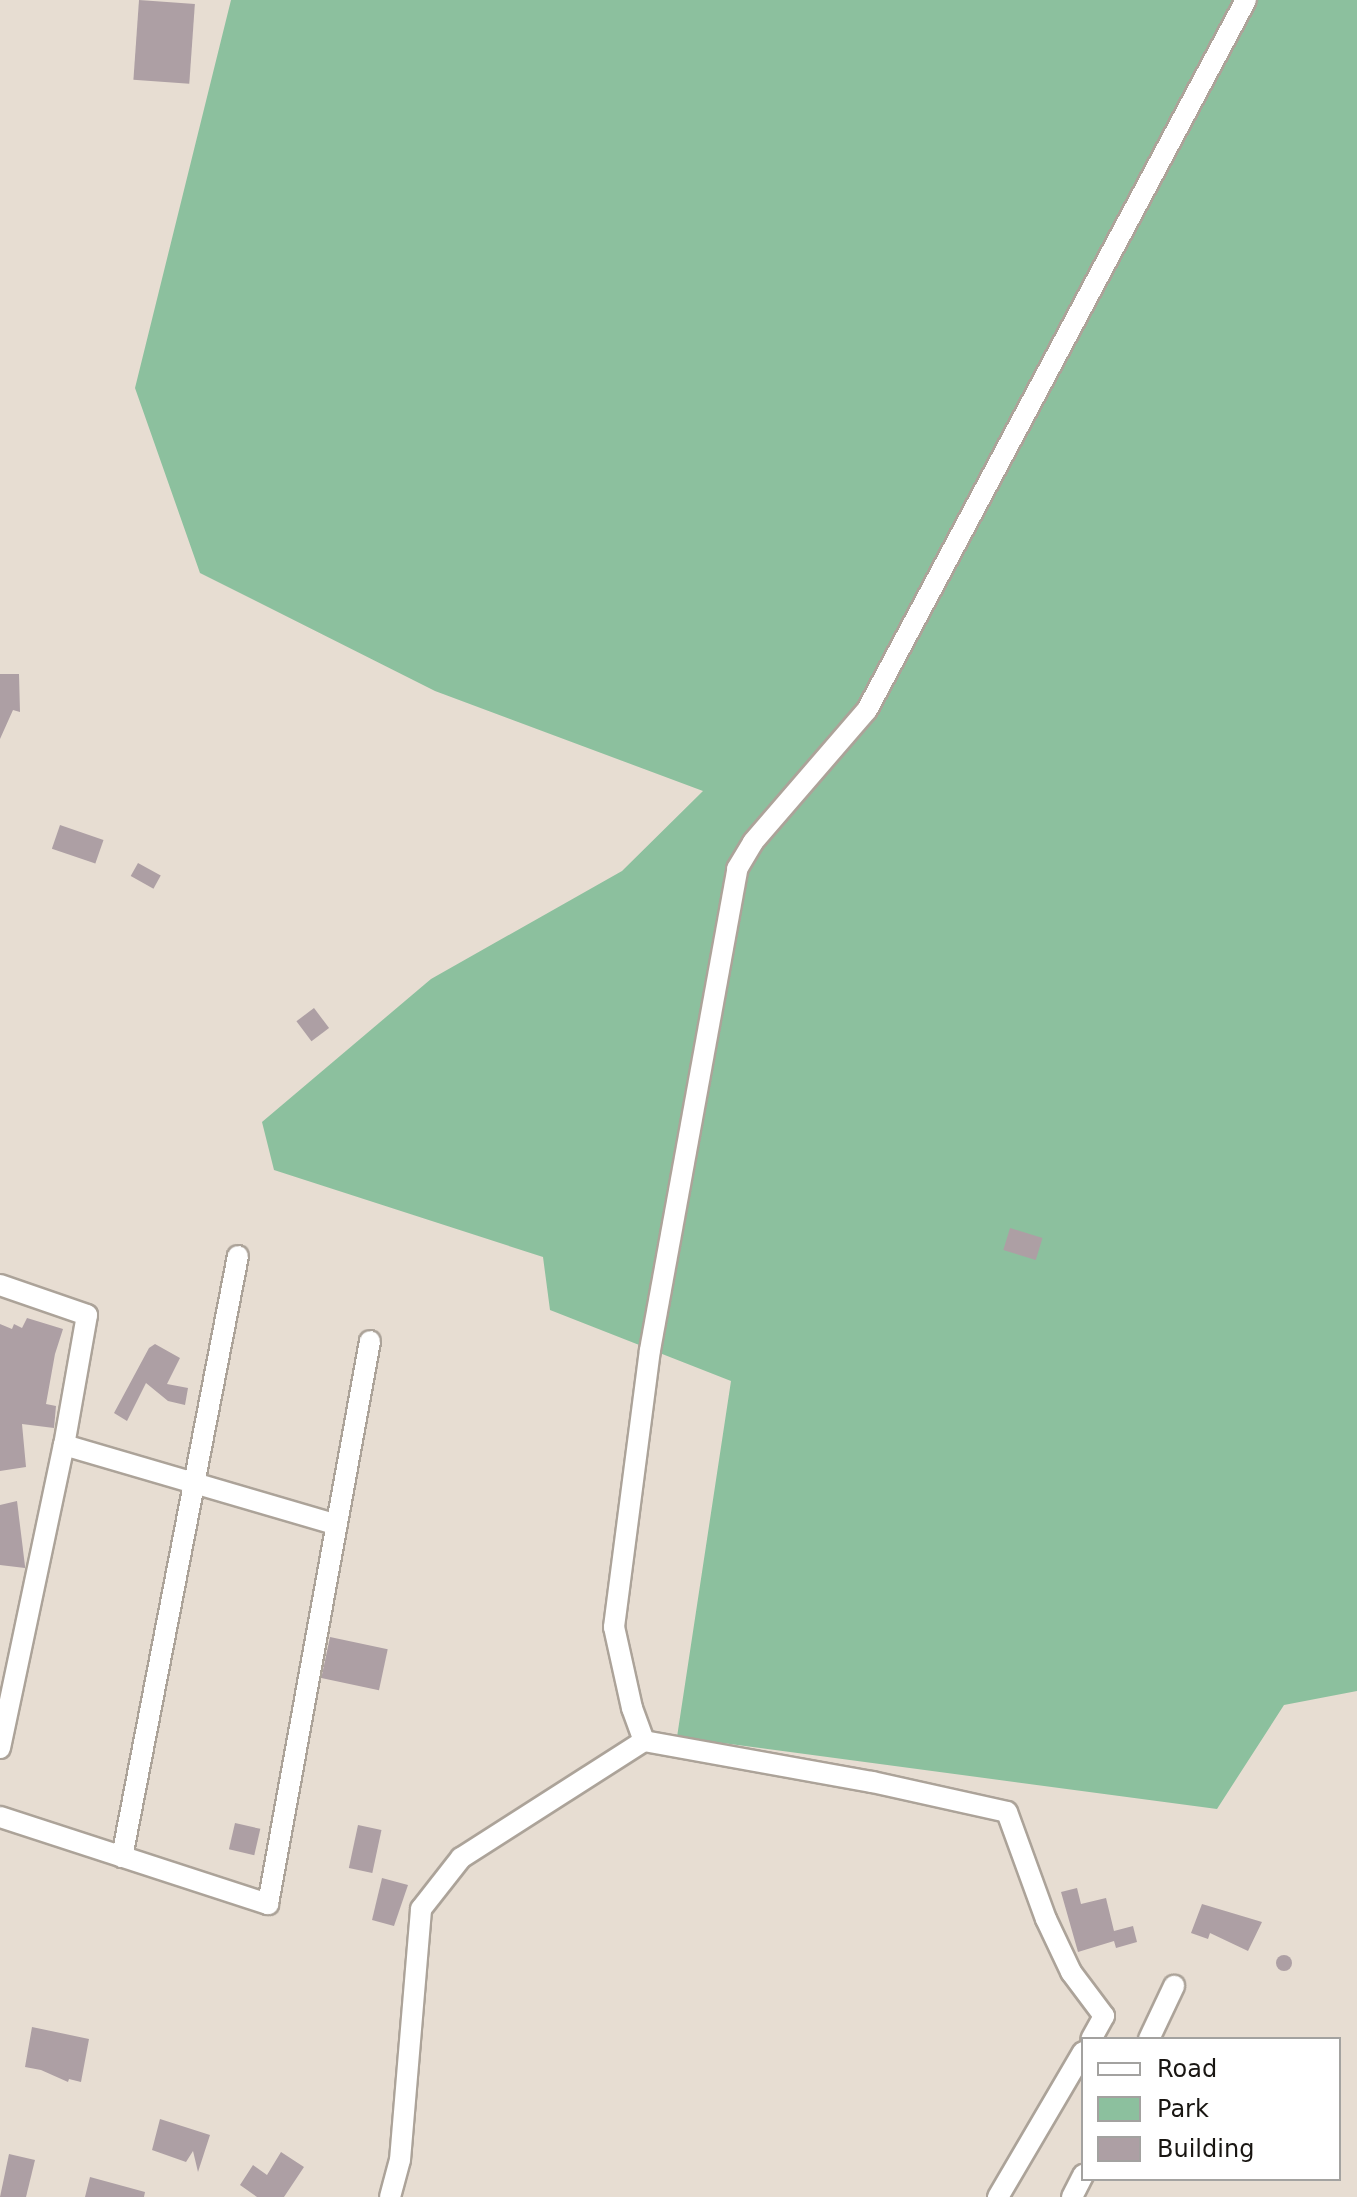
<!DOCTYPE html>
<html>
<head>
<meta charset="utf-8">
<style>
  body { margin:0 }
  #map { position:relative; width:1357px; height:2197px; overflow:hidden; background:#e7ddd2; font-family:"DejaVu Sans",sans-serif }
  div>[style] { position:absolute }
  .green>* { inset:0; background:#8cc09e }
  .building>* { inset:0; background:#ad9fa4; transform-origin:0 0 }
  .round { border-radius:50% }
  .roads { filter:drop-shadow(2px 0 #aca399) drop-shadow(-2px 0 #aca399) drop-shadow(0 2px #aca399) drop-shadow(0 -2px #aca399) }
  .street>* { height:20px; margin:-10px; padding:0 10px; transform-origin:10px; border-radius:10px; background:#fff }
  span { translate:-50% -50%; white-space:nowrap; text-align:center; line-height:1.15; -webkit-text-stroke:8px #fff; paint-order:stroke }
  .legend { position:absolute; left:1081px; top:2037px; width:260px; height:144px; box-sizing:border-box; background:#fff; border:2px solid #a3a2a0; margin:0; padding:10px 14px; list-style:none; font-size:24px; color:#191612 }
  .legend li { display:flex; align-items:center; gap:16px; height:40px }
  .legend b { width:40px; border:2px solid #a3a2a0 }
</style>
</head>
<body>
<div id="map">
  <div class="green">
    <div style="clip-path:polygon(231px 0,1357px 0,1357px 1691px,1284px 1705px,1217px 1809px,677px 1737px,731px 1381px,550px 1310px,543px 1257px,274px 1170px,262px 1122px,431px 979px,622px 871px,703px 791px,435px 691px,200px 573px,135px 388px)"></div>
  </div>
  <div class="building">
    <div style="left:139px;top:0;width:56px;height:80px;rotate:4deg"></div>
    <div style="clip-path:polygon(0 674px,19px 674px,20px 712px,13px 710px,0 739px)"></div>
    <div style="left:60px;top:825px;width:46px;height:25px;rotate:19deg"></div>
    <div style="left:138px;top:863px;width:26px;height:15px;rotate:29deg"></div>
    <div style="left:314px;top:1008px;width:25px;height:22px;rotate:53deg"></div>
    <div style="left:1010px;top:1228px;width:34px;height:23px;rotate:17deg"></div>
    <div style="clip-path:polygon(27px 1318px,63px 1329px,55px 1354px,46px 1404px,56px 1406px,54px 1428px,22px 1424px,26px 1467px,0 1471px,0 1324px,12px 1329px,14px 1324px,22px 1328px)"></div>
    <div style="clip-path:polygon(155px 1344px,180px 1358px,167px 1384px,188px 1388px,185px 1405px,168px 1401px,146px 1383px,127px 1421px,114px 1413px,149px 1348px)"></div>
    <div style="clip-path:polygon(17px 1501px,25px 1566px,25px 1568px,0 1565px,0 1505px)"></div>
    <div style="left:330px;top:1637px;width:59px;height:42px;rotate:12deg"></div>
    <div style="left:235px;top:1823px;width:26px;height:27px;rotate:13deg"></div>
    <div style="left:358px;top:1825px;width:24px;height:44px;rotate:12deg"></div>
    <div style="clip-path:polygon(382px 1878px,408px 1885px,394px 1926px,372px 1920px)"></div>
    <div style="clip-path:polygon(1077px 1888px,1081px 1904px,1106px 1898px,1114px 1931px,1133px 1926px,1137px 1942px,1116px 1948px,1114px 1941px,1078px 1952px,1061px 1892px)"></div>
    <div style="clip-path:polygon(1202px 1904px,1262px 1922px,1248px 1951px,1210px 1933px,1208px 1939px,1191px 1933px)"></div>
    <div class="round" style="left:1276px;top:1955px;width:16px;height:16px"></div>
    <div style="clip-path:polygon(32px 2027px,89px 2039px,81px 2082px,69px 2079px,68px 2082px,41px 2070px,25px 2067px)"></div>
    <div style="clip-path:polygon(160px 2119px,210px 2135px,198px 2172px,193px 2151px,186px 2162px,152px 2150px)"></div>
    <div style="clip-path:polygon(281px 2152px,304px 2167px,284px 2197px,257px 2197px,240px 2185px,253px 2165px,267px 2175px)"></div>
    <div style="clip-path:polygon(9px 2154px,35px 2160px,26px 2197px,0 2197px)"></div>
    <div style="clip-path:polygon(90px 2177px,145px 2192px,144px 2197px,85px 2197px)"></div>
  </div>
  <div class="roads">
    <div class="street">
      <div style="left:0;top:1285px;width:92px;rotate:19deg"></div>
      <div style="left:87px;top:1315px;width:132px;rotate:100deg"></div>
      <div style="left:644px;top:1741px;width:35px;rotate:-110deg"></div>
      <div style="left:632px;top:1708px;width:83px;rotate:-102.5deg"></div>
      <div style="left:614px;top:1627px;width:279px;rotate:-82.6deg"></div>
      <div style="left:650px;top:1350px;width:489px;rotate:-79.7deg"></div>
      <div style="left:737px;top:869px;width:31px;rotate:-59deg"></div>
      <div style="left:753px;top:842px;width:174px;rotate:-49.2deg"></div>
      <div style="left:867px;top:710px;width:805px;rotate:-61.91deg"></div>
      <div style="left:0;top:1748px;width:310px;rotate:-78.1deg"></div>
      <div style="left:64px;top:1445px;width:284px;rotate:16.3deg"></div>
      <div style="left:0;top:1817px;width:282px;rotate:18deg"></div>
      <div style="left:268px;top:1904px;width:572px;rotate:-79.73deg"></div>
      <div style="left:122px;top:1857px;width:612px;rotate:-79.08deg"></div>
      <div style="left:1149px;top:2039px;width:59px;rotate:-64.7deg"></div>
      <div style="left:390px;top:2197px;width:38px;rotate:-75deg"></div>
      <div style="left:400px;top:2160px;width:252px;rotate:-85.2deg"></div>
      <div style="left:421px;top:1909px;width:65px;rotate:-51.9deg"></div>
      <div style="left:461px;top:1858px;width:217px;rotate:-32.6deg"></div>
      <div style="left:644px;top:1741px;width:232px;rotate:10.2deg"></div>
      <div style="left:872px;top:1782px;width:138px;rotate:12.5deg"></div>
      <div style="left:1007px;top:1812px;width:114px;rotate:70deg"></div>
      <div style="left:1046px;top:1919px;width:59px;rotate:64.7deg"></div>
      <div style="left:1071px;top:1972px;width:55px;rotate:53.1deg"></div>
      <div style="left:1104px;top:2016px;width:26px;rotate:119deg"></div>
      <div style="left:998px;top:2197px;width:168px;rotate:-59.6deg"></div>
      <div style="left:1072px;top:2197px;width:25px;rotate:-63deg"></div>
    </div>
  </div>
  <ul class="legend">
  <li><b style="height:10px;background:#fff"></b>Road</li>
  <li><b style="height:22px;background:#8cc09e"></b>Park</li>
  <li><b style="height:22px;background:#ad9fa4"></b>Building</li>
  </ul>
</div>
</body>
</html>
